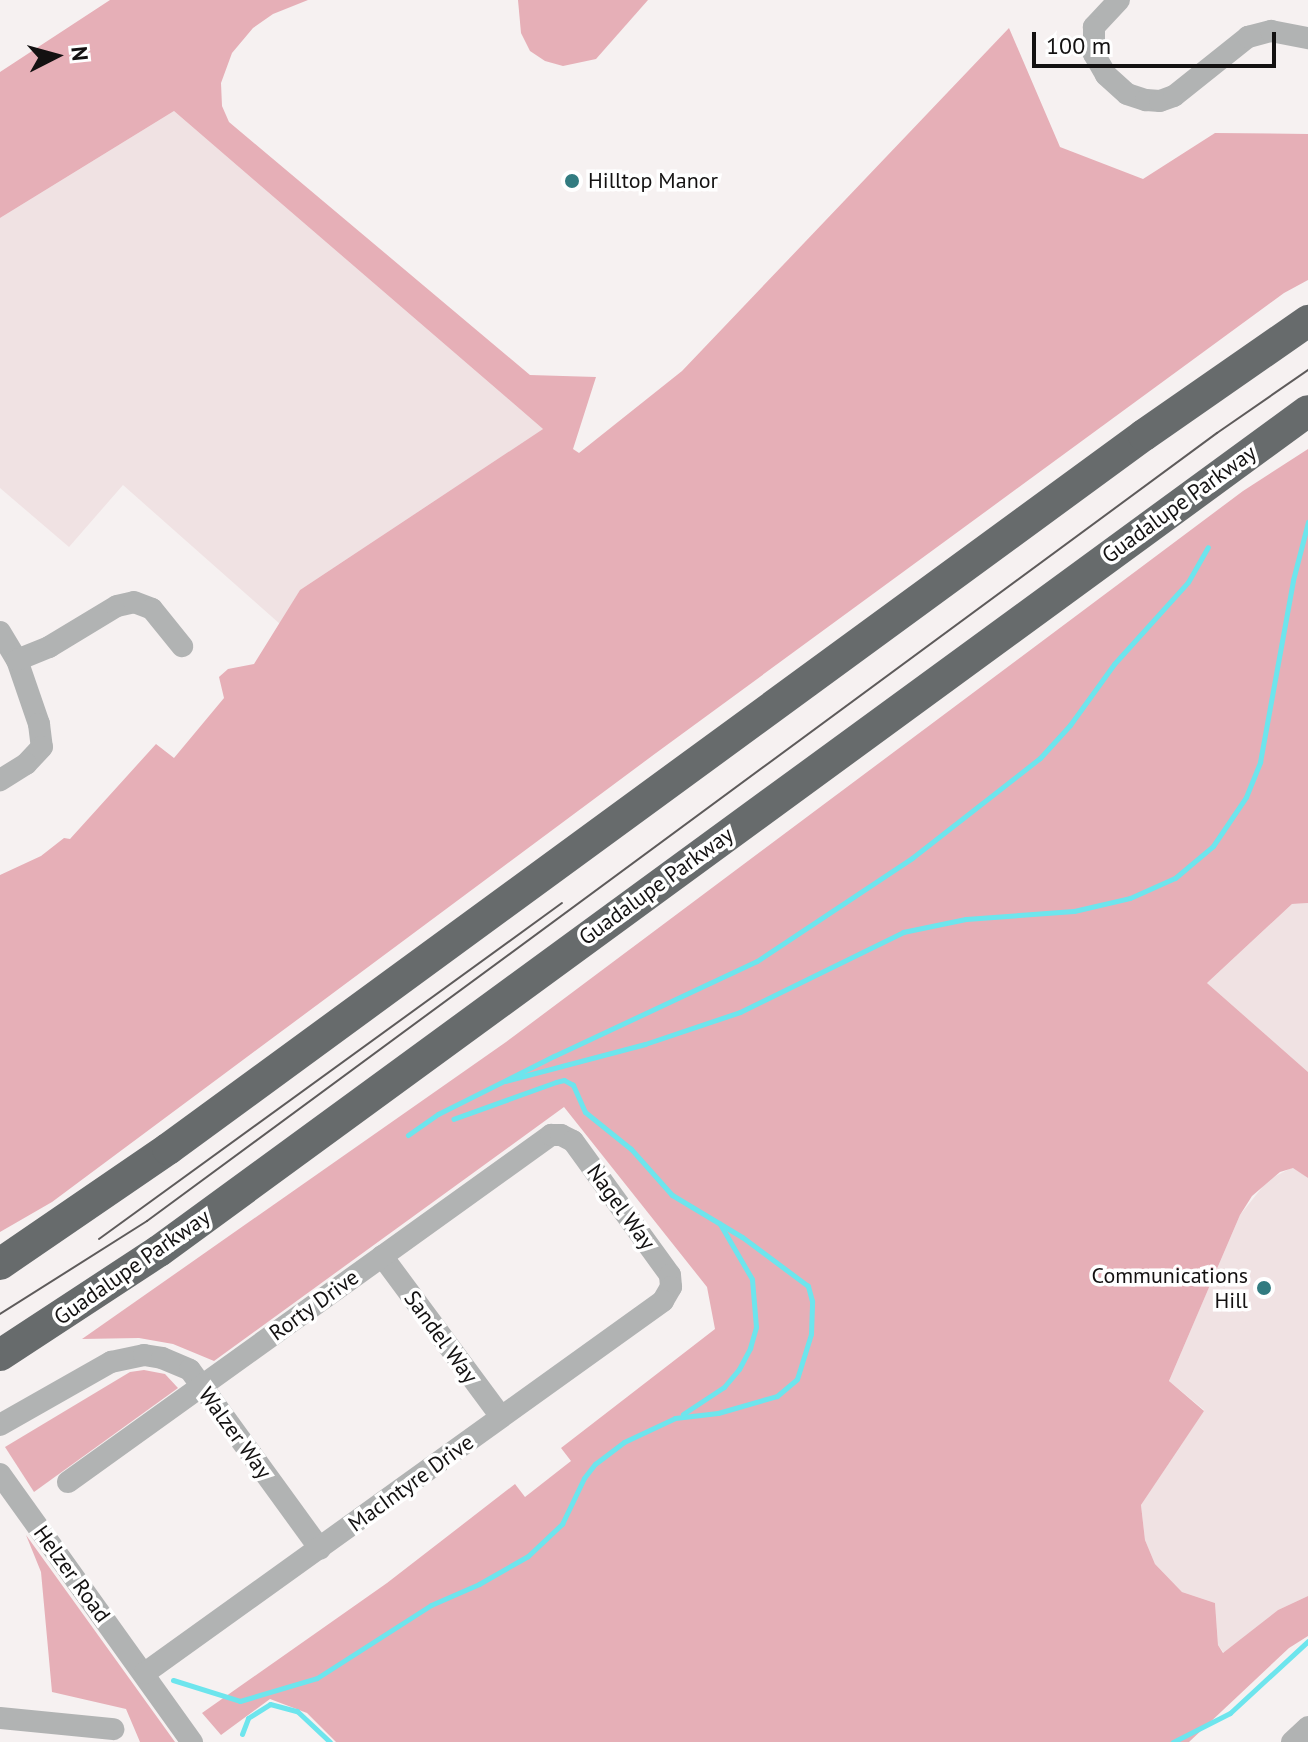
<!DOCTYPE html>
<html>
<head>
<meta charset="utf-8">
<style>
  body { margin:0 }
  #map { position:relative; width:1308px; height:1742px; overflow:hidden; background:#f6f1f1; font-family:"PT Sans",sans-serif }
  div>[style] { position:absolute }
  .built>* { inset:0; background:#f0e2e3 }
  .green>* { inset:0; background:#e6afb7 }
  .stream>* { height:5px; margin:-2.5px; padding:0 2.5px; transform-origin:2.5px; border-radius:2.5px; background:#6de5ed }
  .minor>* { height:22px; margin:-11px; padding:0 11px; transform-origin:11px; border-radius:11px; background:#b1b3b3 }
  .highway>* { height:32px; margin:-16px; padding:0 16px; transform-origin:16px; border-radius:16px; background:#676b6c }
  .tram>* { height:2px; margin:-1px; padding:0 1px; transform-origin:1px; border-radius:1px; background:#5e5b5b }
  .dots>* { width:22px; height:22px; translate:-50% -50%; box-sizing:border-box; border:4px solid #fff; border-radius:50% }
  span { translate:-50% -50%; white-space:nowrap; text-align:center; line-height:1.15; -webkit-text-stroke:7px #fff; paint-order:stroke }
  .poi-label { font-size:22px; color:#131111 }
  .left { translate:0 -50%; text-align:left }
  .right { translate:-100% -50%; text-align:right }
  .street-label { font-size:22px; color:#131111 }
  .north { position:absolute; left:16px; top:16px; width:80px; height:80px; -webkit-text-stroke:6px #fff; paint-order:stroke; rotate:84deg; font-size:22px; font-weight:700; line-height:32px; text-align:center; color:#131111 }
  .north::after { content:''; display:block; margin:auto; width:28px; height:36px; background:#131111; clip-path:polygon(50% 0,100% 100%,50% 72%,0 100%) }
  .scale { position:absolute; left:1032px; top:32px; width:244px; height:36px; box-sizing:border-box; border:4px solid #131111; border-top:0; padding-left:10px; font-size:24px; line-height:28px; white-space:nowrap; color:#131111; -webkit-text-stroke:6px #fff; paint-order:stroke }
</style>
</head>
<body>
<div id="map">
  <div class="built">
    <div style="clip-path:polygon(174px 111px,543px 429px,300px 590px,280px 624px,123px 485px,69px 547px,0 488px,0 218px)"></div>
    <div style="clip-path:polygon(1308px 903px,1308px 1072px,1207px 983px,1292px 904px)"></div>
    <div style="clip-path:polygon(1293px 1167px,1308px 1178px,1308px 1596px,1278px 1610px,1224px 1653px,1218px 1645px,1215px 1603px,1182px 1592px,1155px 1564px,1145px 1540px,1141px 1505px,1204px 1410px,1169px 1381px,1240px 1215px,1268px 1180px)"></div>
  </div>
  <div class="green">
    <div style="clip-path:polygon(110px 0,308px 0,273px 14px,253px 28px,232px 53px,221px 83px,222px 106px,229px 122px,530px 375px,596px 377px,573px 449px,579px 453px,682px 371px,1009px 28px,1060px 147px,1143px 179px,1215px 133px,1308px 134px,1308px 280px,1284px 293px,656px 753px,52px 1202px,0 1232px,0 875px,41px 856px,64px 838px,70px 839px,156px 744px,174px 758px,224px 698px,219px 677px,228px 669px,254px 664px,300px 590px,543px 429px,174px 111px,0 218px,0 72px)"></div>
    <div style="clip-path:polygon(518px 0,648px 0,596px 59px,563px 66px,545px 61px,530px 51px,521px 33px)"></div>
    <div style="clip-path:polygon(1308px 449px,1308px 903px,1292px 904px,1207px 983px,1308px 1072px,1308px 1178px,1293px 1168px,1280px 1172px,1252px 1196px,1240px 1215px,1169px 1381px,1204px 1411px,1141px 1505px,1145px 1540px,1155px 1564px,1182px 1592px,1215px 1603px,1218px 1645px,1223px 1653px,1278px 1610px,1308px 1596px,1308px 1636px,1289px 1648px,1189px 1742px,336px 1742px,307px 1713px,270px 1699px,221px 1735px,202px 1713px,387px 1583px,515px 1484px,525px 1497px,571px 1461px,561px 1448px,715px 1329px,707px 1287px,564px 1107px,214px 1361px,173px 1344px,139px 1338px,82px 1339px,506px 1042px,1243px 491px)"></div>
    <div style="clip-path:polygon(144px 1370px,165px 1374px,178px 1388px,34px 1492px,5px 1447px,130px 1372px)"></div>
    <div style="clip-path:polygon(26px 1535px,175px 1742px,140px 1742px,126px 1709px,52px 1692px,41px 1572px)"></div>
  </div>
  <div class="stream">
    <div style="left:505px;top:1081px;width:145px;rotate:-14.8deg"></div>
    <div style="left:645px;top:1044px;width:100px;rotate:-18.6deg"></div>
    <div style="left:740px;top:1012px;width:182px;rotate:-26.1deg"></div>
    <div style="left:903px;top:932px;width:64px;rotate:-11.7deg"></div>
    <div style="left:966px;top:919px;width:108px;rotate:-4.2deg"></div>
    <div style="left:1074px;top:911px;width:57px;rotate:-13.1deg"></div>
    <div style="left:1130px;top:898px;width:49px;rotate:-24deg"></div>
    <div style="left:1175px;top:878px;width:50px;rotate:-40.1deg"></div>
    <div style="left:1213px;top:846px;width:59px;rotate:-56deg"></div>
    <div style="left:1246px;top:797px;width:38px;rotate:-68deg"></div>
    <div style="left:1260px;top:762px;width:185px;rotate:-79.7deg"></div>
    <div style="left:1293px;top:580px;width:60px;rotate:-75.5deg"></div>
    <div style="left:408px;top:1135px;width:37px;rotate:-35deg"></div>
    <div style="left:438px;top:1114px;width:130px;rotate:-26.6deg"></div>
    <div style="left:554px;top:1056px;width:224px;rotate:-25.1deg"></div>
    <div style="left:757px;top:961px;width:186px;rotate:-33.6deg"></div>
    <div style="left:912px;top:858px;width:162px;rotate:-38deg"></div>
    <div style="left:1040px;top:758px;width:45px;rotate:-47.7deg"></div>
    <div style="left:1070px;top:725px;width:75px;rotate:-54.2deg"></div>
    <div style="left:1114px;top:664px;width:110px;rotate:-47.9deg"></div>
    <div style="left:1188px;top:582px;width:40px;rotate:-60.3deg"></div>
    <div style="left:683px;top:1414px;width:49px;rotate:-33.4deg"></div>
    <div style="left:724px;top:1387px;width:23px;rotate:-50deg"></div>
    <div style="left:739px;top:1369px;width:24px;rotate:-62deg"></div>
    <div style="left:750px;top:1348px;width:22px;rotate:-74deg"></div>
    <div style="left:756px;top:1327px;width:48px;rotate:-94.8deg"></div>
    <div style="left:752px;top:1279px;width:64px;rotate:-120.2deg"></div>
    <div style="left:173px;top:1680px;width:70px;rotate:17.4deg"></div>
    <div style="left:240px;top:1701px;width:80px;rotate:-16.6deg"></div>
    <div style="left:317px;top:1678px;width:135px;rotate:-32.6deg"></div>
    <div style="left:431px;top:1605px;width:52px;rotate:-23.6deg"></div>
    <div style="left:479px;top:1584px;width:56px;rotate:-29.7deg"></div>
    <div style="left:528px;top:1556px;width:47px;rotate:-43.3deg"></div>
    <div style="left:562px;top:1524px;width:51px;rotate:-64.4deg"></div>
    <div style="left:584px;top:1478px;width:18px;rotate:-52deg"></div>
    <div style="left:595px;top:1464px;width:36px;rotate:-37deg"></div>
    <div style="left:624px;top:1442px;width:56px;rotate:-25.2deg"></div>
    <div style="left:675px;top:1418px;width:43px;rotate:-6.6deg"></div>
    <div style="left:718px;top:1413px;width:61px;rotate:-16.1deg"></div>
    <div style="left:777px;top:1396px;width:26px;rotate:-40deg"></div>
    <div style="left:797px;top:1379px;width:47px;rotate:-72.7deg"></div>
    <div style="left:811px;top:1334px;width:33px;rotate:-88deg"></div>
    <div style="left:812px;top:1301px;width:16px;rotate:-105deg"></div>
    <div style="left:808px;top:1286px;width:82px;rotate:-143.4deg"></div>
    <div style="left:742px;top:1237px;width:82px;rotate:-149deg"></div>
    <div style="left:672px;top:1195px;width:62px;rotate:-131.7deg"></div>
    <div style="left:631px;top:1149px;width:59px;rotate:-141.2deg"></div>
    <div style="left:585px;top:1112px;width:30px;rotate:-114deg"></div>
    <div style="left:573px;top:1085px;width:10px;rotate:-151deg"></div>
    <div style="left:564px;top:1080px;width:8px;rotate:166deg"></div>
    <div style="left:556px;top:1082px;width:109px;rotate:160.2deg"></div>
    <div style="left:242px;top:1734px;width:17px;rotate:-69deg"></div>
    <div style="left:248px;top:1718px;width:26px;rotate:-32deg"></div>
    <div style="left:270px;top:1704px;width:28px;rotate:15deg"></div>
    <div style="left:297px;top:1711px;width:45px;rotate:43.2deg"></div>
    <div style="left:1173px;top:1742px;width:64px;rotate:-27deg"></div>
    <div style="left:1230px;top:1713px;width:106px;rotate:-42.7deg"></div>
  </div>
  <div class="minor">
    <div style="left:1119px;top:0;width:37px;rotate:133deg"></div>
    <div style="left:1094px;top:27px;width:27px;rotate:90deg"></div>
    <div style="left:1094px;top:54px;width:24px;rotate:60deg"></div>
    <div style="left:1106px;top:75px;width:28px;rotate:42deg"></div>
    <div style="left:1127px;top:94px;width:20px;rotate:18deg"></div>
    <div style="left:1146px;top:100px;width:14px;rotate:4deg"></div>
    <div style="left:1160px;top:101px;width:15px;rotate:-20deg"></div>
    <div style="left:1174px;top:96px;width:95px;rotate:-38.6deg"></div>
    <div style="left:1248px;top:37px;width:24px;rotate:-15deg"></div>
    <div style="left:1271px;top:31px;width:38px;rotate:11deg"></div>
    <div style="left:0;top:632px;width:33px;rotate:59deg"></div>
    <div style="left:17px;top:660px;width:68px;rotate:71deg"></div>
    <div style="left:39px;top:724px;width:23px;rotate:83deg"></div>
    <div style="left:42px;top:747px;width:23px;rotate:133deg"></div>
    <div style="left:26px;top:764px;width:31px;rotate:148deg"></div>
    <div style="left:17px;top:660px;width:35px;rotate:-22deg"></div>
    <div style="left:49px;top:647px;width:79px;rotate:-31.1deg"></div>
    <div style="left:117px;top:606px;width:17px;rotate:-13deg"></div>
    <div style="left:134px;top:602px;width:19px;rotate:21deg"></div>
    <div style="left:152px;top:609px;width:48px;rotate:51deg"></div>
    <div style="left:382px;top:1256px;width:200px;rotate:53.5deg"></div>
    <div style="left:0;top:1425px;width:128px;rotate:-29.6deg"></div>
    <div style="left:111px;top:1362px;width:34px;rotate:-12deg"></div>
    <div style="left:144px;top:1355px;width:18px;rotate:9deg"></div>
    <div style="left:162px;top:1358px;width:30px;rotate:23deg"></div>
    <div style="left:190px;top:1370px;width:221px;rotate:54deg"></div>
    <div style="left:0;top:1474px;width:330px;rotate:54.4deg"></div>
    <div style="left:68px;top:1482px;width:595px;rotate:-35.69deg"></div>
    <div style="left:551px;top:1135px;width:10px"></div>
    <div style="left:561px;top:1135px;width:13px;rotate:27deg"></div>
    <div style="left:573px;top:1141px;width:165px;rotate:54.1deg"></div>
    <div style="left:670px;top:1275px;width:12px;rotate:85deg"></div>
    <div style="left:671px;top:1287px;width:16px;rotate:120deg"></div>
    <div style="left:663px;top:1301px;width:638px;rotate:144.32deg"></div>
    <div style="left:0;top:1718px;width:114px;rotate:5.6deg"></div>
    <div style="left:1292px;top:1742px;width:22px;rotate:-43deg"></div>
  </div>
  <div class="highway">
    <div style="left:0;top:1264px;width:204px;rotate:-34.4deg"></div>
    <div style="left:168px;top:1149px;width:1209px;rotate:-36.19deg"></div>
    <div style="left:1144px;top:435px;width:200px;rotate:-34.8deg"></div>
    <div style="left:0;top:1355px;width:190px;rotate:-33.2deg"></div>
    <div style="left:159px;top:1251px;width:1423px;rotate:-36.17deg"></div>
  </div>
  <div class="tram">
    <div style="left:99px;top:1239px;width:572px;rotate:-35.97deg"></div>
    <div style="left:0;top:1314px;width:174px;rotate:-32.3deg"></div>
    <div style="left:147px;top:1221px;width:1329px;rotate:-36.37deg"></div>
    <div style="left:1217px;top:433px;width:111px;rotate:-34.7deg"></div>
  </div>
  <div class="dots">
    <div style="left:572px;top:181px;background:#327b80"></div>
    <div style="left:1264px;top:1288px;background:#327b80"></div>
  </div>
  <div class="poi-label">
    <span class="left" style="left:588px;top:181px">Hilltop Manor</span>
    <span class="right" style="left:1248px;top:1288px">Communications<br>Hill</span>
  </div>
  <div class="street-label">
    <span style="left:1179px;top:504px;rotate:-36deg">Guadalupe Parkway</span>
    <span style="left:656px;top:886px;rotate:-36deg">Guadalupe Parkway</span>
    <span style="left:621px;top:1207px;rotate:54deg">Nagel Way</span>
    <span style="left:132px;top:1267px;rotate:-35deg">Guadalupe Parkway</span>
    <span style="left:314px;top:1305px;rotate:-36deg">Rorty Drive</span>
    <span style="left:441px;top:1337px;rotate:54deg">Sandel Way</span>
    <span style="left:235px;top:1433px;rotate:54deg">Walzer Way</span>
    <span style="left:411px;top:1483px;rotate:-36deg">MacIntyre Drive</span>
    <span style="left:72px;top:1574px;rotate:54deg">Helzer Road</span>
  </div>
  <div class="north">N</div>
  <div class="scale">100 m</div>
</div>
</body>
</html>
